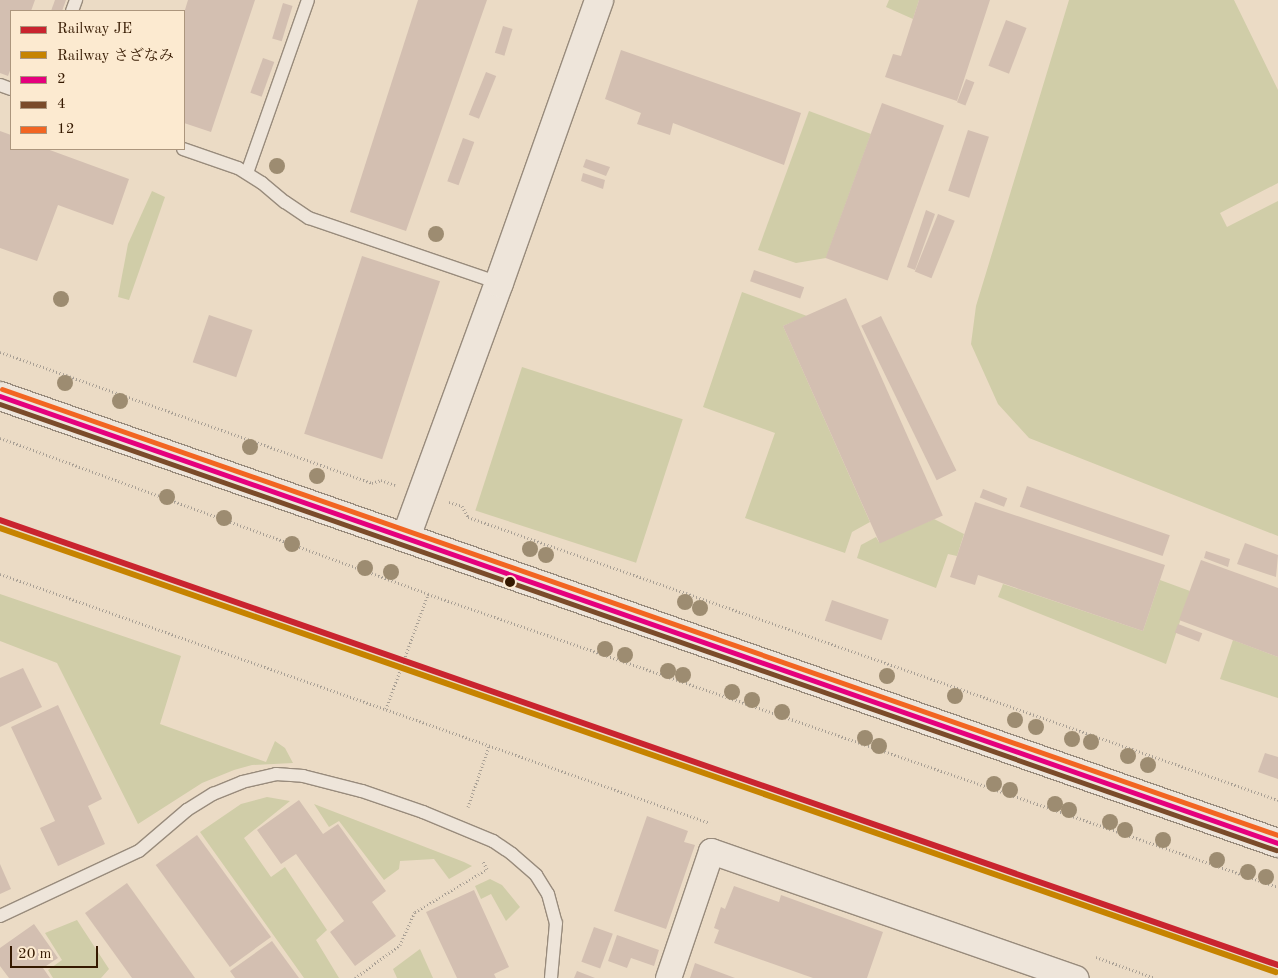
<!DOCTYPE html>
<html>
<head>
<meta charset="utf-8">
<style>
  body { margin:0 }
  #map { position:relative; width:1278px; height:978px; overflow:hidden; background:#ebdbc5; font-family:"Old Standard TT","Noto Serif JP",serif }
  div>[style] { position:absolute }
  .green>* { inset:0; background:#d0cda8; transform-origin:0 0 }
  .building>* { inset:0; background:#d3bfb1; transform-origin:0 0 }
  .path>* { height:3px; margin-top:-1.5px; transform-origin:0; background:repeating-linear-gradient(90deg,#a9a095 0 1px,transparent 0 3.5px) }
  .roads { filter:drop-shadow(1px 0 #988b7c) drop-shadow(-1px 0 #988b7c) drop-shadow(0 1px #988b7c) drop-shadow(0 -1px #988b7c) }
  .service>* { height:12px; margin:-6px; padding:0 6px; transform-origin:6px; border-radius:6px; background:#eee5da }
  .minor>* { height:25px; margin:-12.5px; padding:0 12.5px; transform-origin:12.5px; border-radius:12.5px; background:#eee5da }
  .tertiary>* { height:28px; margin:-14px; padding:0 14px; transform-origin:14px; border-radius:14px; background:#eee5da }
  .secondary>* { height:28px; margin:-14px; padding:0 14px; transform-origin:14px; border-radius:14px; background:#eee5da }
  .bus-1>* { height:5px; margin:-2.5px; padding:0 2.5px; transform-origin:2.5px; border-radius:2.5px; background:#e5007d }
  .bus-2>* { height:5px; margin:-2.5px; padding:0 2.5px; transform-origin:2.5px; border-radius:2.5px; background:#7a4b2a }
  .bus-3>* { height:5px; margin:-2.5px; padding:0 2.5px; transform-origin:2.5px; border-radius:2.5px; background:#f26522 }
  .rail-1>* { height:6px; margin:-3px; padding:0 3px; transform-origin:3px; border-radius:3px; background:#c9242f }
  .rail-2>* { height:6px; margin:-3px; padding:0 3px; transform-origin:3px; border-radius:3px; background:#c68300 }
  .trees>* { width:16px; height:16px; margin:-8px; border-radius:50%; background:#9d8c71 }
  .dots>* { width:14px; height:14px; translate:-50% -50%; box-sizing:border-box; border:2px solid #fcead0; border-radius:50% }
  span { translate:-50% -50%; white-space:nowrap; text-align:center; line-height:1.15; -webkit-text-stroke:4.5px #fcead0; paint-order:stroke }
  .legend { position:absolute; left:10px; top:10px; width:175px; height:140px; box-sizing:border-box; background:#fcead0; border:1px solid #ac967d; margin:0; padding:6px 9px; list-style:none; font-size:15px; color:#351900 }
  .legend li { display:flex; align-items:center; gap:10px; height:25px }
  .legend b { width:25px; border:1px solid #ac967d }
  .scale { position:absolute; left:10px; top:946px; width:88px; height:22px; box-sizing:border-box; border:2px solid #351900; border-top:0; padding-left:6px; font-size:15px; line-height:18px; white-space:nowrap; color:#351900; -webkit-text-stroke:4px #fcead0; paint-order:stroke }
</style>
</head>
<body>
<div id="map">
  <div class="green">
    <div style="clip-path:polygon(889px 0,919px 0,913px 19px,886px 7px)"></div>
    <div style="clip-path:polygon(1069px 0,1234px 0,1278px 90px,1278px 183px,1220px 213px,1227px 227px,1278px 201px,1278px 536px,1029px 438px,998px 404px,971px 344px,976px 306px)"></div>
    <div style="clip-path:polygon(809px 111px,871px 134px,826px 258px,796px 263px,758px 250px)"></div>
    <div style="clip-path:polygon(152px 191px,165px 197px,129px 300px,118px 297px,128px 244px)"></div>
    <div style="clip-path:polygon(742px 292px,807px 316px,783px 326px,870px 522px,852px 532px,845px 553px,745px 518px,775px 433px,703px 407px)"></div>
    <div style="left:522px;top:367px;width:169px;height:151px;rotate:18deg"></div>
    <div style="clip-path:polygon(934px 519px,964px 534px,957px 556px,948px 554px,936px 588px,857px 558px,861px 545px,876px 537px,879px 542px)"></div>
    <div style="clip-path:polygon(1160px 580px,1190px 591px,1166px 664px,998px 597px,1003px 584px,1143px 631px)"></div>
    <div style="clip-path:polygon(0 594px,181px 656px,160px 724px,266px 762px,275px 741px,285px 748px,293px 763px,252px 765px,234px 770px,202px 783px,138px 824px,57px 663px,0 641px)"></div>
    <div style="clip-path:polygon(1233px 640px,1278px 657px,1278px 698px,1220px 679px)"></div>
    <div style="clip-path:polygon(267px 797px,290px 801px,244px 838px,271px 877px,285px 867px,327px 930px,316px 940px,339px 978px,304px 978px,200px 832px,241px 804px)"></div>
    <div style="clip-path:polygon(314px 804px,464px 862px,472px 866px,449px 879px,434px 859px,400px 861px,399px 869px,384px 880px,339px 821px,329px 827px)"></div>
    <div style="clip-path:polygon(490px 879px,502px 885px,520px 907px,506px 921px,491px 894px,481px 899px,475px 886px)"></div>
    <div style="clip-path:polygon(77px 920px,109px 969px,101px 978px,53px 978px,48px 970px,62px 960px,45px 933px)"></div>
    <div style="clip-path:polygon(420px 949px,433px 978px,397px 978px,393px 969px)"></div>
  </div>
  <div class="building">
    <div style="clip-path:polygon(0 0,35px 0,31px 11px,11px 11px,11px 68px,8px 76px,0 73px)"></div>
    <div style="clip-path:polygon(55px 0,66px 0,62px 11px,51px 11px)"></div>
    <div style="clip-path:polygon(188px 0,255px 0,211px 132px,184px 123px,184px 13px)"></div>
    <div style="clip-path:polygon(418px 0,487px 0,406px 231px,350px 212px)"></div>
    <div style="clip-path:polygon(919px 0,990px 0,957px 101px,885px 77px,893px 54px,901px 56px)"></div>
    <div style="left:283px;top:3px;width:10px;height:37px;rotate:17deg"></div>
    <div style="left:1006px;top:20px;width:22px;height:49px;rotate:21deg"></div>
    <div style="left:503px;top:26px;width:10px;height:28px;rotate:17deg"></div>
    <div style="clip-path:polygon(621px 50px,801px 113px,784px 165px,673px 123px,670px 135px,637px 124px,641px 113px,605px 99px)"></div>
    <div style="left:263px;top:58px;width:12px;height:37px;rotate:20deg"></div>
    <div style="left:486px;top:72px;width:11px;height:46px;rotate:22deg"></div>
    <div style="left:966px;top:79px;width:9px;height:25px;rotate:21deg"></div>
    <div style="left:882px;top:103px;width:66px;height:165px;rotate:20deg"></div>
    <div style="left:968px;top:130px;width:22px;height:64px;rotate:18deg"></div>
    <div style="clip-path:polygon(0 131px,11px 135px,11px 149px,47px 149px,129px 179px,113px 225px,58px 205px,37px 261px,0 248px)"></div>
    <div style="left:463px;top:138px;width:12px;height:46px;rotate:20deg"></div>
    <div style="clip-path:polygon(586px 159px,610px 167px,606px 176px,583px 167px)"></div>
    <div style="clip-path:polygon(583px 173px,605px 180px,603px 189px,581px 181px)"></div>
    <div style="clip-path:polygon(926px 210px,935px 214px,915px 270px,907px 267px)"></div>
    <div style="left:938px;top:214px;width:18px;height:62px;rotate:22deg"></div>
    <div style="left:362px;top:256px;width:82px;height:187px;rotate:18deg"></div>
    <div style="left:754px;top:270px;width:53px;height:12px;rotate:19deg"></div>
    <div style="left:846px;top:298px;width:238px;height:69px;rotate:66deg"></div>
    <div style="left:209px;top:315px;width:46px;height:50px;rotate:19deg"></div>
    <div style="left:881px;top:316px;width:172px;height:22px;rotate:64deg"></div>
    <div style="left:1027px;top:486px;width:151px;height:22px;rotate:19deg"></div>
    <div style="left:983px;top:489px;width:26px;height:9px;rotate:21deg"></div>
    <div style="clip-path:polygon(975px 502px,1165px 565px,1143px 631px,978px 575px,975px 585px,950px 577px)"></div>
    <div style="clip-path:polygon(1245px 543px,1278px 555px,1276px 577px,1237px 564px)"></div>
    <div style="clip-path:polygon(1206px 551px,1230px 559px,1228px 567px,1204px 558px)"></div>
    <div style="clip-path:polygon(1201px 560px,1278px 588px,1278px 657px,1179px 620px)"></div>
    <div style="left:832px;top:600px;width:60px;height:22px;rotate:19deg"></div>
    <div style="left:1178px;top:624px;width:26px;height:9px;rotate:21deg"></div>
    <div style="clip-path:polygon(23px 668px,42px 707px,0 727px,0 678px)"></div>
    <div style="clip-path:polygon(58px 705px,102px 799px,88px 806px,105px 844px,58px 866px,40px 828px,55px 821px,11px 727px)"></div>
    <div style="clip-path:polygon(1265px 753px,1278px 757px,1278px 779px,1258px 772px)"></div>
    <div style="clip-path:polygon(299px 800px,323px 834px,338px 824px,386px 891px,372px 902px,396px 936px,355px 966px,330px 932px,344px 921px,296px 854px,281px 864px,257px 830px)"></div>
    <div style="clip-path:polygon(647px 816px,688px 831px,684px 842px,695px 845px,666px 929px,614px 911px)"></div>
    <div style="left:197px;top:835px;width:126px;height:51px;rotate:54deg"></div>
    <div style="clip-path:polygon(0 864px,11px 889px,0 894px)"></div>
    <div style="clip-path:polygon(127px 883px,195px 978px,132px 978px,85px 913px)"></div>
    <div style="clip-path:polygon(734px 886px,779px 902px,781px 895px,883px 932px,867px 978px,813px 978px,714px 943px,719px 930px,714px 928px,721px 907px,725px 909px)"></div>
    <div style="clip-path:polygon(474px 890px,509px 967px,494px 974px,496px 978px,457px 978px,426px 912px)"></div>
    <div style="clip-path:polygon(34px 924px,58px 958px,43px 968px,50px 978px,9px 978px,0 966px,0 948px)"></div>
    <div style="left:594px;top:927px;width:20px;height:37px;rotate:20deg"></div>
    <div style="clip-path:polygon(617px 935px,659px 950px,654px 966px,631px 958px,627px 968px,608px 961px)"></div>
    <div style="clip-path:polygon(272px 941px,299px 978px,235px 978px,230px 971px)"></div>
    <div style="clip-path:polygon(695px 963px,735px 978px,690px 978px)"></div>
    <div style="clip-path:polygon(577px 971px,595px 978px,574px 978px)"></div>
  </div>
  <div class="path">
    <div style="left:0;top:352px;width:394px;rotate:19.4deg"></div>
    <div style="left:372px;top:483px;width:9px;rotate:-18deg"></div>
    <div style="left:381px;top:480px;width:15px;rotate:20deg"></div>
    <div style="left:0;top:438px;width:456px;rotate:20deg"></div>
    <div style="left:428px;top:594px;width:899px;rotate:19.02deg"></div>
    <div style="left:449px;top:502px;width:14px;rotate:17deg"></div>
    <div style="left:462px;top:506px;width:13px;rotate:61deg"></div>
    <div style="left:468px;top:517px;width:858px;rotate:19.26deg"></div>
    <div style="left:0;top:574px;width:752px;rotate:19.33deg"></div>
    <div style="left:386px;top:709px;width:122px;rotate:-69.9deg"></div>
    <div style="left:468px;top:807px;width:65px;rotate:-71deg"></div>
    <div style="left:1096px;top:957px;width:63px;rotate:19.6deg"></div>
    <div style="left:355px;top:978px;width:56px;rotate:-36.3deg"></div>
    <div style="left:400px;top:945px;width:36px;rotate:-66deg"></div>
    <div style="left:415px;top:912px;width:84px;rotate:-30.8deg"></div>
    <div style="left:487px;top:869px;width:9px;rotate:-117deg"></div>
  </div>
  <div class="roads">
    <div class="service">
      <div style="left:72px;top:11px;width:12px;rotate:-70deg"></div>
      <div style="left:0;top:85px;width:12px;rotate:20deg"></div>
      <div style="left:183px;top:149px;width:58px;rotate:19.1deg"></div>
      <div style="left:238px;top:168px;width:28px;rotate:32deg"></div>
      <div style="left:262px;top:183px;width:30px;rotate:40deg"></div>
      <div style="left:285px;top:202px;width:29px;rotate:34deg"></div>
      <div style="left:309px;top:218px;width:201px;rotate:18.9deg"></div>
      <div style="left:247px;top:173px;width:183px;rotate:-70.6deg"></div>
      <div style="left:0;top:916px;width:153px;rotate:-25.1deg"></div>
      <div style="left:139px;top:851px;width:63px;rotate:-40.5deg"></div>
      <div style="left:187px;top:810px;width:31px;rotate:-32deg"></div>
      <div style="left:213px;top:794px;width:31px;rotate:-22deg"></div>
      <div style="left:242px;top:782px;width:35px;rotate:-13deg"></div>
      <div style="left:276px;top:774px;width:27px;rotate:4deg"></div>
      <div style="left:303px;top:776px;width:61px;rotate:14.3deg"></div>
      <div style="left:362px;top:791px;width:65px;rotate:19deg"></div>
      <div style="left:423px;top:812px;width:76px;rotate:22.5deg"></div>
      <div style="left:493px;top:841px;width:23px;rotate:34deg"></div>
      <div style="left:512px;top:854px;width:32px;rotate:41deg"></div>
      <div style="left:536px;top:875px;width:22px;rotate:58deg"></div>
      <div style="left:548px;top:894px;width:30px;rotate:75deg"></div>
      <div style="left:556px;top:923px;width:55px;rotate:95.2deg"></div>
    </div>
    <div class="minor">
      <div style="left:668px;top:978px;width:134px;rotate:-71.3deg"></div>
      <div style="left:711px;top:851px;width:386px;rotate:19.2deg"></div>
    </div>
    <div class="tertiary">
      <div style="left:406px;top:537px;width:270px;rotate:-69.9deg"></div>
      <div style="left:499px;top:283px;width:300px;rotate:-70.5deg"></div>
    </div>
    <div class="secondary">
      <div style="left:0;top:396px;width:1354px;rotate:19.28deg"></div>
    </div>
  </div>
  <div class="bus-1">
    <div style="left:0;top:396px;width:1354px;rotate:19.28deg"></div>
  </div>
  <div class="bus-2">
    <div style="left:0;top:404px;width:1352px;rotate:19.27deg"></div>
  </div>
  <div class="bus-3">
    <div style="left:2px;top:389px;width:1352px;rotate:19.27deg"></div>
  </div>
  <div class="rail-1">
    <div style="left:0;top:520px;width:1353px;rotate:19.2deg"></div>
  </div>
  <div class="rail-2">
    <div style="left:0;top:528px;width:1351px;rotate:19.19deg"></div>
  </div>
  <div class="trees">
    <div style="left:277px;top:166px"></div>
    <div style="left:436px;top:234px"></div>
    <div style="left:61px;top:299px"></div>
    <div style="left:65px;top:383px"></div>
    <div style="left:120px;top:401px"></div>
    <div style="left:250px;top:447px"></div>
    <div style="left:317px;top:476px"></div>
    <div style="left:167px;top:497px"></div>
    <div style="left:224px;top:518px"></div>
    <div style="left:292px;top:544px"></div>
    <div style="left:530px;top:549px"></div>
    <div style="left:546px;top:555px"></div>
    <div style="left:365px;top:568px"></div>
    <div style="left:391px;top:572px"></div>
    <div style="left:685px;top:602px"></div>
    <div style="left:700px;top:608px"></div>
    <div style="left:605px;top:649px"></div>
    <div style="left:625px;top:655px"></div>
    <div style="left:668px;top:671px"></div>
    <div style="left:683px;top:675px"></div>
    <div style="left:887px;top:676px"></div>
    <div style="left:732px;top:692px"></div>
    <div style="left:955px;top:696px"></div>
    <div style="left:752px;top:700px"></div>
    <div style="left:782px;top:712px"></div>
    <div style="left:1015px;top:720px"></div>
    <div style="left:1036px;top:727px"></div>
    <div style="left:865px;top:738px"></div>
    <div style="left:1072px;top:739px"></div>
    <div style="left:1091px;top:742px"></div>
    <div style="left:879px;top:746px"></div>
    <div style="left:1128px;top:756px"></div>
    <div style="left:1148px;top:765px"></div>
    <div style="left:994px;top:784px"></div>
    <div style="left:1010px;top:790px"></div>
    <div style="left:1055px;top:804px"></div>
    <div style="left:1069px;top:810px"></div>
    <div style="left:1110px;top:822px"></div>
    <div style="left:1125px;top:830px"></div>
    <div style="left:1163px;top:840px"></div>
    <div style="left:1217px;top:860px"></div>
    <div style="left:1248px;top:872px"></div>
    <div style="left:1266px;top:877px"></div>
  </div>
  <div class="dots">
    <div style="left:510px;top:582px;background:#351900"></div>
  </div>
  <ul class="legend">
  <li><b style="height:6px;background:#c9242f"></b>Railway JE</li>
  <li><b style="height:6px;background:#c68300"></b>Railway さざなみ</li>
  <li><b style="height:6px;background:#e5007d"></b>2</li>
  <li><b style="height:6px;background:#7a4b2a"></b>4</li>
  <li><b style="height:6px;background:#f26522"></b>12</li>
  </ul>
  <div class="scale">20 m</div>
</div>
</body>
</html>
